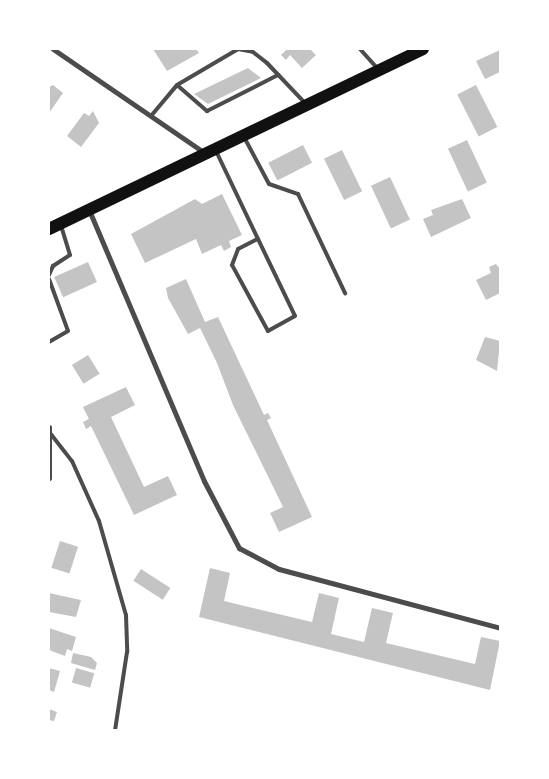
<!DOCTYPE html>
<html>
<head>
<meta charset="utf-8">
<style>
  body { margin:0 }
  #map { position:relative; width:549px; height:779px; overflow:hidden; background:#fff; font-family:Karla,sans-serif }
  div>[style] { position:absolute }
  .building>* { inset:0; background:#c4c4c4; transform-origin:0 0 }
  .service>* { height:4px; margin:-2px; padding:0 2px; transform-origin:2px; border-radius:2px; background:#4c4c4c }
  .minor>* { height:5px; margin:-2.5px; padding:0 2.5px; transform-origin:2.5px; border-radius:2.5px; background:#4c4c4c }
  .primary>* { height:12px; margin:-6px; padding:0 6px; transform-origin:6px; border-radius:6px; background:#111 }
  span { translate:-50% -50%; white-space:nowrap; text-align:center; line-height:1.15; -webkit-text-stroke:4px #fff; paint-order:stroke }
  .frame { position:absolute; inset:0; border:50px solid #fff; pointer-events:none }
</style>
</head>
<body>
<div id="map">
  <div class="building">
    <div style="clip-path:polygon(153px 49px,196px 49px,199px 53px,167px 71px)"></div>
    <div style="clip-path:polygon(287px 49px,310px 49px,316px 55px,302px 68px,290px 55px,286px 60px,281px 55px)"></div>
    <div style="clip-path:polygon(500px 50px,500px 72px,485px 79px,476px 61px)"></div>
    <div style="clip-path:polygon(248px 68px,261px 78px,208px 104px,194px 94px)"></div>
    <div style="clip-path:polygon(53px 85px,63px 93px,49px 113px,49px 87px)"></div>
    <div style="left:476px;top:85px;width:47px;height:21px;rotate:63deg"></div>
    <div style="clip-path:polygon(93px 111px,99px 123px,81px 147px,67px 136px,84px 113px,89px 116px)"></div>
    <div style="left:467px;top:140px;width:47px;height:21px;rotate:65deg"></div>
    <div style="left:303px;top:145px;width:20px;height:39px;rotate:63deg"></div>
    <div style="left:342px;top:150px;width:46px;height:20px;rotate:64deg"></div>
    <div style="left:390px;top:177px;width:47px;height:21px;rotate:65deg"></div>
    <div style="clip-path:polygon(222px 194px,242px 235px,229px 241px,231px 247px,224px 251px,221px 245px,202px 254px,196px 239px,145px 263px,131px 234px,195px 199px,202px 204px)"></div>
    <div style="clip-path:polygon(462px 199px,471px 218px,431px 237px,423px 219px,433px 215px,431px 210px)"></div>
    <div style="left:88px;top:262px;width:22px;height:37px;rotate:66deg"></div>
    <div style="clip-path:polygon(496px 264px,500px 269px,500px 293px,486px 300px,476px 280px,491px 273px,489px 267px)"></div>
    <div style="clip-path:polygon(186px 279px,205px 322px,218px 317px,264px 415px,268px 413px,271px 418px,267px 420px,312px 517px,279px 532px,270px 513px,283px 507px,233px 405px,217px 363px,200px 328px,188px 334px,168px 298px,166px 288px)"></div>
    <div style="clip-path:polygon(485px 337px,500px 341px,497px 371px,476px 360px)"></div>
    <div style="left:88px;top:355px;width:22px;height:19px;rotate:58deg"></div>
    <div style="clip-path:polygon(126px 387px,135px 405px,111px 417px,144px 487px,168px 476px,177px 495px,134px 515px,91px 426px,86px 429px,83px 422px,89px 419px,83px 407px)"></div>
    <div style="left:60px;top:541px;width:19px;height:28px;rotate:18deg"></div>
    <div style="clip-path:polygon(210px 568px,230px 573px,224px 601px,312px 622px,319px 593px,339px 598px,331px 634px,364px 642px,372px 608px,393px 613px,386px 643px,475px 664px,481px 637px,500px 641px,490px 690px,199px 617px)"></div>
    <div style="left:141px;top:569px;width:35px;height:14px;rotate:33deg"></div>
    <div style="clip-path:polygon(49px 593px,81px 600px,76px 617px,49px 612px)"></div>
    <div style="clip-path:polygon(49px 628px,76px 637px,72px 651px,67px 649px,65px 656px,49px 650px)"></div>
    <div style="clip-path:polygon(73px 653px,91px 657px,97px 663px,95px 670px,71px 663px)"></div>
    <div style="clip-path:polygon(49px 668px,60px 671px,54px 692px,49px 690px)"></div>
    <div style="left:76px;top:668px;width:19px;height:15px;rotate:16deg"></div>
    <div style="clip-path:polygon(49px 709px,57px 712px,54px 721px,49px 720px)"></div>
  </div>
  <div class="service">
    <div style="left:360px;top:49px;width:25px;rotate:48deg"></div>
    <div style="left:177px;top:85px;width:40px;rotate:41deg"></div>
    <div style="left:207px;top:111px;width:80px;rotate:-26.9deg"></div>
    <div style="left:151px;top:116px;width:40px;rotate:-50deg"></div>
    <div style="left:177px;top:85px;width:71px;rotate:-30.5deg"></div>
    <div style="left:238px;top:49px;width:15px;rotate:11deg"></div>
    <div style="left:253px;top:52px;width:18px;rotate:38deg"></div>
    <div style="left:267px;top:63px;width:55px;rotate:46.5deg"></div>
    <div style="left:244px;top:137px;width:53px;rotate:62deg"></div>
    <div style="left:269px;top:184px;width:31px;rotate:19deg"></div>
    <div style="left:298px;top:194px;width:110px;rotate:64.6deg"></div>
    <div style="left:216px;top:151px;width:98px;rotate:64.5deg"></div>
    <div style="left:258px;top:239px;width:85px;rotate:64.3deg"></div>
    <div style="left:295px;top:316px;width:31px;rotate:151deg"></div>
    <div style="left:268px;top:331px;width:75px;rotate:-118.6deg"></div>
    <div style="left:232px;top:265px;width:17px;rotate:-69deg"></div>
    <div style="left:238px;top:249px;width:22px;rotate:-27deg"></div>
    <div style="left:49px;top:275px;width:10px;rotate:-66deg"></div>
    <div style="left:53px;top:266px;width:20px;rotate:-33deg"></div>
    <div style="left:70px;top:255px;width:31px;rotate:-107deg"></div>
    <div style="left:49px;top:279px;width:55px;rotate:69.9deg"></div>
    <div style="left:68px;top:331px;width:22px;rotate:150deg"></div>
    <div style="left:50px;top:433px;width:36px;rotate:52deg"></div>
    <div style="left:72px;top:461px;width:66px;rotate:65.8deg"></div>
    <div style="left:99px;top:521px;width:98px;rotate:74deg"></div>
    <div style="left:126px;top:615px;width:37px;rotate:88deg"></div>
    <div style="left:127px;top:652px;width:79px;rotate:98.7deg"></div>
  </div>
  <div class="minor">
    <div style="left:53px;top:49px;width:184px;rotate:34.4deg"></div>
    <div style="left:89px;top:210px;width:294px;rotate:67deg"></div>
    <div style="left:204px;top:481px;width:76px;rotate:62.4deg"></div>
    <div style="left:239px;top:548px;width:45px;rotate:27.7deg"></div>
    <div style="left:279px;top:569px;width:229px;rotate:14.9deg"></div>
    <div style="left:49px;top:427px;width:51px;rotate:90deg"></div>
  </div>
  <div class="primary">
    <div style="left:49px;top:229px;width:415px;rotate:-25.7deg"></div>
  </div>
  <div class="frame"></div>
</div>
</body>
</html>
